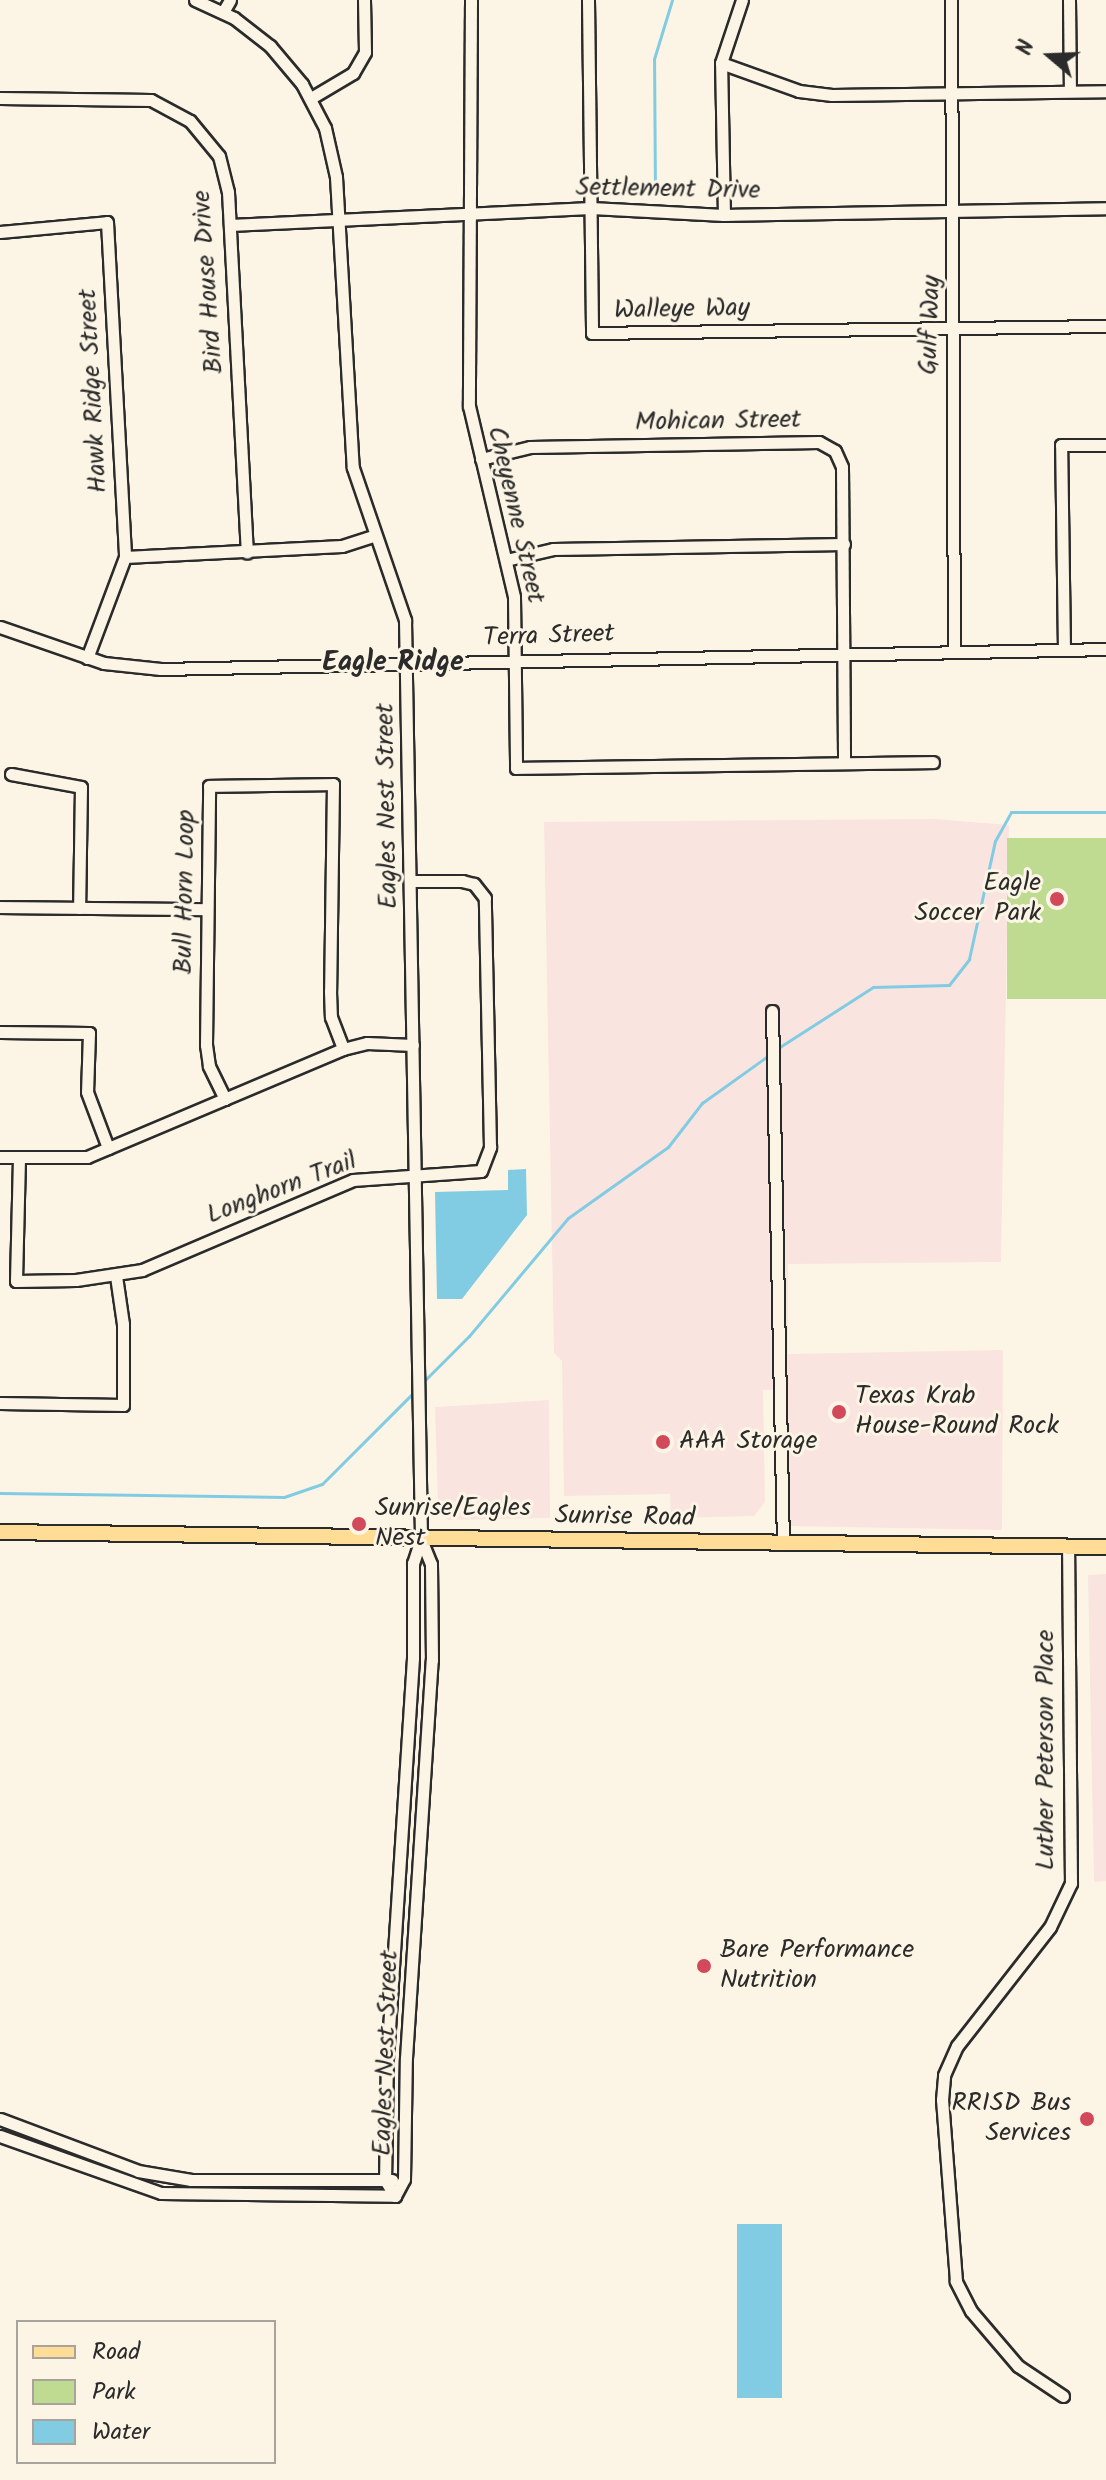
<!DOCTYPE html>
<html>
<head>
<meta charset="utf-8">
<style>
  body { margin:0 }
  #map { position:relative; width:1106px; height:2480px; overflow:hidden; background:#fcf5e5; font-family:Kalam,sans-serif }
  div>[style] { position:absolute }
  .built>* { inset:0; background:#fae4e0 }
  .green>* { inset:0; background:#bfda91; transform-origin:0 0 }
  .water>* { inset:0; background:#82cce3; transform-origin:0 0 }
  .stream>* { height:3px; margin:-1.5px; padding:0 1.5px; transform-origin:1.5px; border-radius:1.5px; background:#82cce3 }
  .roads { filter:drop-shadow(2px 0 #2b2b2b) drop-shadow(-2px 0 #2b2b2b) drop-shadow(0 2px #2b2b2b) drop-shadow(0 -2px #2b2b2b) }
  .minor>* { height:11px; margin:-5.5px; padding:0 5.5px; transform-origin:5.5px; border-radius:5.5px; background:#fcf5e5 }
  .major>* { height:14px; margin:-7px; padding:0 7px; transform-origin:7px; border-radius:7px; background:#ffdd96 }
  .dots>* { width:22px; height:22px; translate:-50% -50%; box-sizing:border-box; border:4px solid #fcf5e5; border-radius:50% }
  span { translate:-50% -50%; white-space:nowrap; text-align:center; line-height:1.15; -webkit-text-stroke:6px #fcf5e5; paint-order:stroke }
  .street-label { font-size:26px; color:#2b2b2b }
  .poi-label { font-size:26px; color:#2b2b2b }
  .right { translate:-100% -50%; text-align:right }
  .left { translate:0 -50%; text-align:left }
  .neighbourhood-label { font-size:28px; color:#2b2b2b; font-weight:700 }
  .legend { position:absolute; left:16px; top:2320px; width:260px; height:144px; box-sizing:border-box; background:#fcf5e5; border:2px solid #a8a49b; margin:0; padding:10px 14px; list-style:none; font-size:24px; color:#2b2b2b }
  .legend li { display:flex; align-items:center; gap:16px; height:40px }
  .legend b { width:40px; border:2px solid #a8a49b }
  .north { position:absolute; left:1010px; top:16px; width:80px; height:80px; -webkit-text-stroke:6px #fcf5e5; paint-order:stroke; rotate:289deg; font-size:22px; font-weight:700; line-height:32px; text-align:center; color:#2b2b2b }
  .north::after { content:''; display:block; margin:auto; width:28px; height:36px; background:#2b2b2b; clip-path:polygon(50% 0,100% 100%,50% 72%,0 100%) }
</style>
</head>
<body>
<div id="map">
  <div class="built">
    <div style="clip-path:polygon(935px 819px,1009px 825px,1001px 1262px,788px 1264px,788px 1354px,1003px 1350px,1002px 1530px,789px 1526px,785px 1389px,763px 1390px,765px 1502px,754px 1516px,671px 1518px,670px 1494px,564px 1496px,562px 1361px,554px 1353px,544px 822px)"></div>
    <div style="clip-path:polygon(549px 1400px,550px 1518px,448px 1520px,438px 1507px,435px 1407px)"></div>
    <div style="clip-path:polygon(1106px 1574px,1106px 1881px,1094px 1882px,1088px 1575px)"></div>
  </div>
  <div class="green">
    <div style="left:1106px;top:838px;width:161px;height:99px;rotate:90deg"></div>
  </div>
  <div class="water">
    <div style="clip-path:polygon(526px 1169px,527px 1215px,462px 1299px,437px 1299px,435px 1192px,508px 1190px,508px 1170px)"></div>
    <div style="left:737px;top:2224px;width:45px;height:174px"></div>
  </div>
  <div class="stream">
    <div style="left:655px;top:194px;width:135px;rotate:-90.4deg"></div>
    <div style="left:654px;top:59px;width:62px;rotate:-73deg"></div>
    <div style="left:775px;top:1050px;width:117px;rotate:-32.7deg"></div>
    <div style="left:873px;top:987px;width:76px;rotate:-1.5deg"></div>
    <div style="left:949px;top:985px;width:33px;rotate:-52deg"></div>
    <div style="left:969px;top:959px;width:121px;rotate:-77.6deg"></div>
    <div style="left:995px;top:841px;width:33px;rotate:-61deg"></div>
    <div style="left:1011px;top:812px;width:95px"></div>
    <div style="left:423px;top:1382px;width:65px;rotate:-45deg"></div>
    <div style="left:469px;top:1336px;width:154px;rotate:-50deg"></div>
    <div style="left:568px;top:1218px;width:123px;rotate:-35.4deg"></div>
    <div style="left:668px;top:1147px;width:56px;rotate:-52.3deg"></div>
    <div style="left:702px;top:1103px;width:82px;rotate:-35.6deg"></div>
    <div style="left:0;top:1493px;width:284px;rotate:0.8deg"></div>
    <div style="left:284px;top:1497px;width:40px;rotate:-18.9deg"></div>
    <div style="left:322px;top:1484px;width:132px;rotate:-45deg"></div>
  </div>
  <div class="roads">
    <div class="minor">
      <div style="left:195px;top:0;width:43px;rotate:24.8deg"></div>
      <div style="left:234px;top:18px;width:46px;rotate:37.9deg"></div>
      <div style="left:270px;top:46px;width:50px;rotate:49.9deg"></div>
      <div style="left:302px;top:84px;width:50px;rotate:62.4deg"></div>
      <div style="left:325px;top:128px;width:50px;rotate:77.3deg"></div>
      <div style="left:336px;top:177px;width:291px;rotate:86.7deg"></div>
      <div style="left:353px;top:468px;width:161px;rotate:71.1deg"></div>
      <div style="left:405px;top:620px;width:919px;rotate:89deg"></div>
      <div style="left:421px;top:1539px;width:25px;rotate:108deg"></div>
      <div style="left:413px;top:1563px;width:95px;rotate:90deg"></div>
      <div style="left:413px;top:1658px;width:399px;rotate:93.7deg"></div>
      <div style="left:387px;top:2056px;width:124px;rotate:90.9deg"></div>
      <div style="left:385px;top:2180px;width:19px;rotate:58deg"></div>
      <div style="left:471px;top:0;width:406px;rotate:90.3deg"></div>
      <div style="left:469px;top:406px;width:196px;rotate:76.7deg"></div>
      <div style="left:514px;top:597px;width:171px;rotate:89.3deg"></div>
      <div style="left:516px;top:768px;width:417px;rotate:-0.8deg"></div>
      <div style="left:588px;top:0;width:333px;rotate:89.3deg"></div>
      <div style="left:592px;top:333px;width:514px;rotate:-0.78deg"></div>
      <div style="left:951px;top:0;width:652px;rotate:89.74deg"></div>
      <div style="left:1069px;top:0;width:91px;rotate:89.4deg"></div>
      <div style="left:223px;top:12px;width:14px;rotate:-60deg"></div>
      <div style="left:721px;top:63px;width:83px;rotate:19.7deg"></div>
      <div style="left:799px;top:91px;width:33px;rotate:7deg"></div>
      <div style="left:832px;top:95px;width:274px;rotate:-0.8deg"></div>
      <div style="left:0;top:98px;width:151px;rotate:0.8deg"></div>
      <div style="left:151px;top:100px;width:44px;rotate:28.3deg"></div>
      <div style="left:190px;top:121px;width:45px;rotate:50.4deg"></div>
      <div style="left:219px;top:156px;width:37px;rotate:76deg"></div>
      <div style="left:228px;top:192px;width:361px;rotate:87deg"></div>
      <div style="left:311px;top:98px;width:49px;rotate:-30.8deg"></div>
      <div style="left:353px;top:73px;width:24px;rotate:-60deg"></div>
      <div style="left:365px;top:52px;width:52px;rotate:-91.1deg"></div>
      <div style="left:724px;top:215px;width:152px;rotate:-91.1deg"></div>
      <div style="left:721px;top:63px;width:66px;rotate:-71.6deg"></div>
      <div style="left:230px;top:225px;width:361px;rotate:-2.7deg"></div>
      <div style="left:591px;top:208px;width:133px;rotate:3deg"></div>
      <div style="left:724px;top:215px;width:382px;rotate:-1deg"></div>
      <div style="left:0;top:232px;width:107px;rotate:-5.3deg"></div>
      <div style="left:107px;top:222px;width:335px;rotate:86.9deg"></div>
      <div style="left:125px;top:557px;width:108px;rotate:110.6deg"></div>
      <div style="left:481px;top:459px;width:50px;rotate:-13.8deg"></div>
      <div style="left:530px;top:447px;width:289px;rotate:-1deg"></div>
      <div style="left:819px;top:442px;width:18px;rotate:29deg"></div>
      <div style="left:835px;top:451px;width:17px;rotate:66deg"></div>
      <div style="left:842px;top:467px;width:294px;rotate:89.6deg"></div>
      <div style="left:125px;top:557px;width:217px;rotate:-2.9deg"></div>
      <div style="left:342px;top:546px;width:35px;rotate:-18deg"></div>
      <div style="left:506px;top:560px;width:48px;rotate:-13.2deg"></div>
      <div style="left:553px;top:549px;width:291px;rotate:-1deg"></div>
      <div style="left:0;top:627px;width:110px;rotate:19.1deg"></div>
      <div style="left:104px;top:663px;width:57px;rotate:6deg"></div>
      <div style="left:161px;top:669px;width:945px;rotate:-1.21deg"></div>
      <div style="left:1064px;top:650px;width:205px;rotate:-90.8deg"></div>
      <div style="left:1061px;top:445px;width:45px"></div>
      <div style="left:11px;top:774px;width:71px;rotate:10.5deg"></div>
      <div style="left:81px;top:787px;width:121px;rotate:90.9deg"></div>
      <div style="left:0;top:907px;width:206px;rotate:0.6deg"></div>
      <div style="left:772px;top:1011px;width:532px;rotate:88.82deg"></div>
      <div style="left:0;top:1032px;width:89px;rotate:0.6deg"></div>
      <div style="left:89px;top:1033px;width:59px;rotate:91.9deg"></div>
      <div style="left:87px;top:1092px;width:60px;rotate:69.4deg"></div>
      <div style="left:225px;top:1099px;width:37px;rotate:-116deg"></div>
      <div style="left:209px;top:1066px;width:21px;rotate:-98deg"></div>
      <div style="left:206px;top:1045px;width:259px;rotate:-89.3deg"></div>
      <div style="left:209px;top:786px;width:124px;rotate:-0.9deg"></div>
      <div style="left:333px;top:784px;width:207px;rotate:90.8deg"></div>
      <div style="left:330px;top:991px;width:26px;rotate:88deg"></div>
      <div style="left:331px;top:1017px;width:34px;rotate:69deg"></div>
      <div style="left:0;top:1157px;width:87px"></div>
      <div style="left:87px;top:1157px;width:278px;rotate:-22.9deg"></div>
      <div style="left:343px;top:1049px;width:25px;rotate:-14deg"></div>
      <div style="left:367px;top:1043px;width:46px;rotate:2.5deg"></div>
      <div style="left:19px;top:1158px;width:123px;rotate:91.4deg"></div>
      <div style="left:16px;top:1281px;width:60px;rotate:-1deg"></div>
      <div style="left:76px;top:1280px;width:67px;rotate:-8.6deg"></div>
      <div style="left:142px;top:1270px;width:229px;rotate:-23.1deg"></div>
      <div style="left:353px;top:1180px;width:128px;rotate:-4deg"></div>
      <div style="left:481px;top:1171px;width:26px;rotate:-69deg"></div>
      <div style="left:490px;top:1147px;width:249px;rotate:-91.2deg"></div>
      <div style="left:485px;top:898px;width:18px;rotate:-128deg"></div>
      <div style="left:474px;top:884px;width:12px;rotate:-166deg"></div>
      <div style="left:462px;top:881px;width:51px;rotate:180deg"></div>
      <div style="left:0;top:1403px;width:123px;rotate:0.9deg"></div>
      <div style="left:123px;top:1405px;width:81px;rotate:-90deg"></div>
      <div style="left:123px;top:1324px;width:49px;rotate:-98.3deg"></div>
      <div style="left:0;top:2119px;width:147px;rotate:20.6deg"></div>
      <div style="left:138px;top:2171px;width:54px;rotate:9.6deg"></div>
      <div style="left:191px;top:2180px;width:201px"></div>
      <div style="left:0;top:2136px;width:171px;rotate:19.5deg"></div>
      <div style="left:161px;top:2193px;width:234px;rotate:0.7deg"></div>
      <div style="left:395px;top:2196px;width:19px;rotate:-62deg"></div>
      <div style="left:404px;top:2179px;width:121px;rotate:-89.1deg"></div>
      <div style="left:406px;top:2058px;width:399px;rotate:-86.3deg"></div>
      <div style="left:432px;top:1660px;width:96px;rotate:-90.6deg"></div>
      <div style="left:431px;top:1564px;width:27px;rotate:-112deg"></div>
      <div style="left:1063px;top:2396px;width:54px;rotate:-146.3deg"></div>
      <div style="left:1018px;top:2366px;width:72px;rotate:-130.5deg"></div>
      <div style="left:971px;top:2311px;width:34px;rotate:-117deg"></div>
      <div style="left:956px;top:2281px;width:182px;rotate:-94.4deg"></div>
      <div style="left:942px;top:2100px;width:25px;rotate:-85deg"></div>
      <div style="left:944px;top:2075px;width:32px;rotate:-66deg"></div>
      <div style="left:957px;top:2046px;width:151px;rotate:-52deg"></div>
      <div style="left:1050px;top:1927px;width:49px;rotate:-64.5deg"></div>
      <div style="left:1071px;top:1883px;width:336px;rotate:-90.5deg"></div>
    </div>
    <div class="major">
      <div style="left:0;top:1532px;width:1106px;rotate:0.78deg"></div>
    </div>
  </div>
  <div class="dots">
    <div style="left:1057px;top:899px;background:#d1495b"></div>
    <div style="left:839px;top:1412px;background:#d1495b"></div>
    <div style="left:663px;top:1442px;background:#d1495b"></div>
    <div style="left:359px;top:1524px;background:#d1495b"></div>
    <div style="left:704px;top:1966px;background:#d1495b"></div>
    <div style="left:1087px;top:2119px;background:#d1495b"></div>
  </div>
  <div class="street-label">
    <span style="left:668px;top:190px;rotate:1deg">Settlement Drive</span>
    <span style="left:209px;top:282px;rotate:-94deg">Bird House Drive</span>
    <span style="left:682px;top:310px;rotate:-1deg">Walleye Way</span>
    <span style="left:931px;top:325px;rotate:-88deg">Gulf Way</span>
    <span style="left:94px;top:391px;rotate:-93deg">Hawk Ridge Street</span>
    <span style="left:718px;top:422px;rotate:-1deg">Mohican Street</span>
    <span style="left:515px;top:515px;rotate:77deg">Cheyenne Street</span>
    <span style="left:549px;top:637px;rotate:-2deg">Terra Street</span>
    <span style="left:388px;top:806px;rotate:-91deg">Eagles Nest Street</span>
    <span style="left:186px;top:892px;rotate:-89deg">Bull Horn Loop</span>
    <span style="left:282px;top:1189px;rotate:-21deg">Longhorn Trail</span>
    <span style="left:625px;top:1518px;rotate:1deg">Sunrise Road</span>
    <span style="left:1047px;top:1750px;rotate:-90deg">Luther Peterson Place</span>
    <span style="left:387px;top:2053px;rotate:-88deg">Eagles Nest Street</span>
  </div>
  <div class="poi-label">
    <span class="right" style="left:1041px;top:899px">Eagle<br>Soccer Park</span>
    <span class="left" style="left:855px;top:1412px">Texas Krab<br>House-Round Rock</span>
    <span class="left" style="left:679px;top:1442px">AAA Storage</span>
    <span class="left" style="left:375px;top:1524px">Sunrise/Eagles<br>Nest</span>
    <span class="left" style="left:720px;top:1966px">Bare Performance<br>Nutrition</span>
    <span class="right" style="left:1071px;top:2119px">RRISD Bus<br>Services</span>
  </div>
  <div class="neighbourhood-label">
    <span style="left:393px;top:663px">Eagle Ridge</span>
  </div>
  <ul class="legend">
  <li><b style="height:10px;background:#ffdd96"></b>Road</li>
  <li><b style="height:22px;background:#bfda91"></b>Park</li>
  <li><b style="height:22px;background:#82cce3"></b>Water</li>
  </ul>
  <div class="north">N</div>
</div>
</body>
</html>
